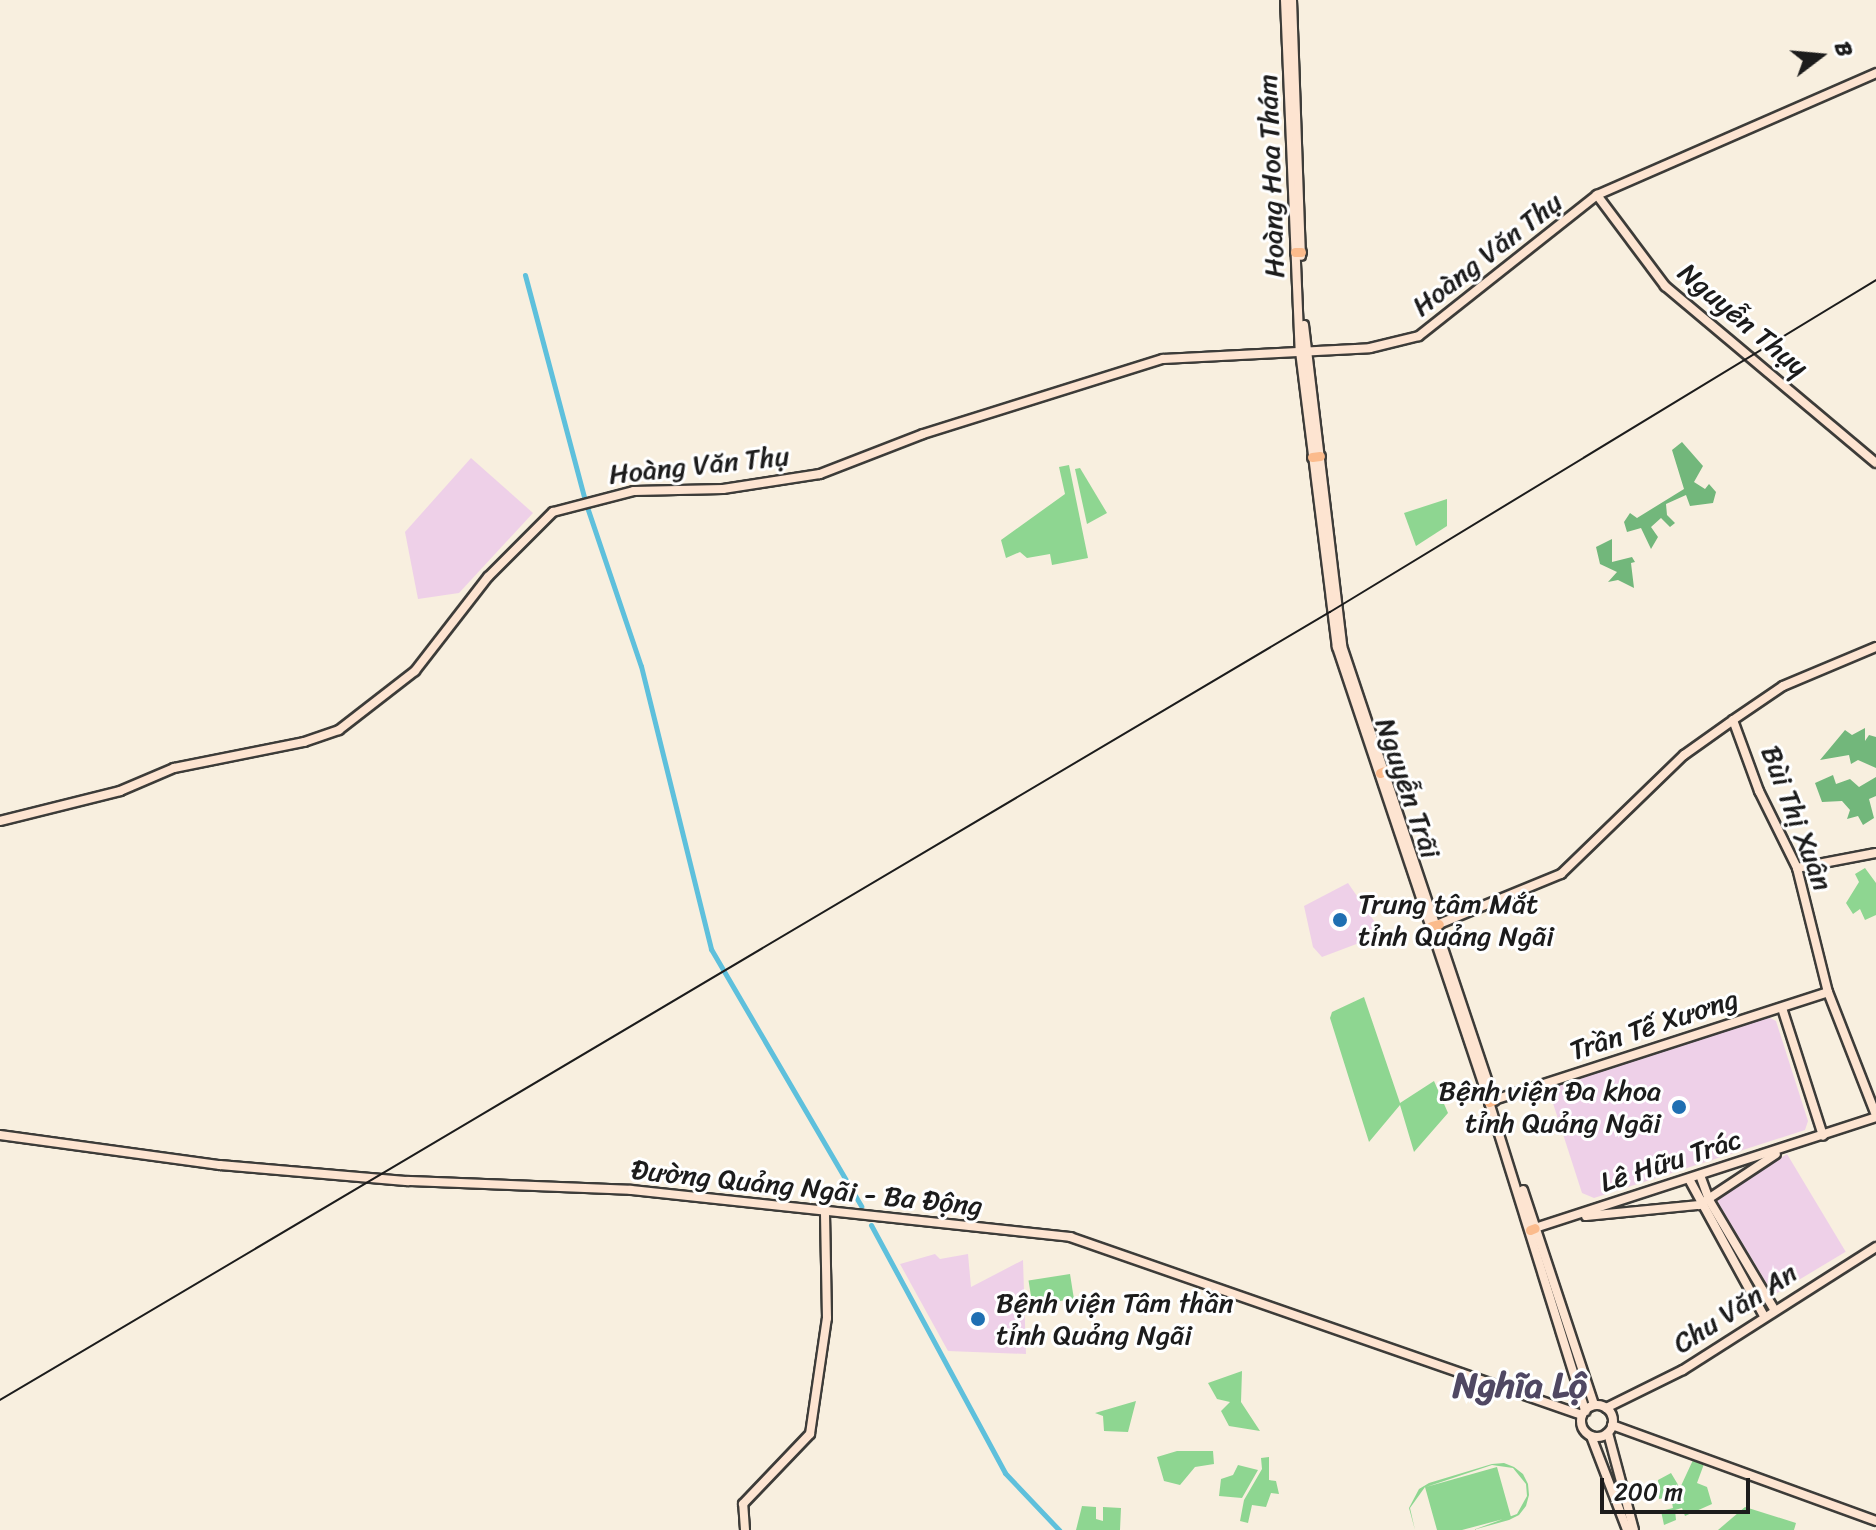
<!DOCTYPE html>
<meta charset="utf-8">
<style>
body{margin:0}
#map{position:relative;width:1876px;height:1530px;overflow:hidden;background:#f8efdf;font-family:Sriracha,sans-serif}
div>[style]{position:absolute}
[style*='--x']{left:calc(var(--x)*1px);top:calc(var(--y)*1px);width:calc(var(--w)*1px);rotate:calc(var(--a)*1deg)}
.built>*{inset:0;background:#eed0e8;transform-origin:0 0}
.green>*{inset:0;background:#8ed691;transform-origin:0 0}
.forest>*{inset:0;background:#72b77b}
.canal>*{height:5px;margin:-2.5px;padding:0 2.5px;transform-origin:2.5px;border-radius:2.5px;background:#5ec0dc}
.roads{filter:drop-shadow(2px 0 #3d3c39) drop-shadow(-2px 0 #3d3c39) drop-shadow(0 2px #3d3c39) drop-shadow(0 -2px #3d3c39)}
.secondary>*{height:8px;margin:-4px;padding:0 4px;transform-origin:4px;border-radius:4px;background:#fde4d1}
.secondary>.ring{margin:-4px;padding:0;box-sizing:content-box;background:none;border:8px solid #fde4d1;border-radius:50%}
.primary>*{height:9px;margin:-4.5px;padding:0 4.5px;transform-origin:4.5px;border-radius:4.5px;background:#fbbb8c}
.rail>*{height:2px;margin:-1px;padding:0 1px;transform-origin:1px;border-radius:1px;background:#1c1c1c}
.dots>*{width:22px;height:22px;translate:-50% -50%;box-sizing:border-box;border:4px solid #fff;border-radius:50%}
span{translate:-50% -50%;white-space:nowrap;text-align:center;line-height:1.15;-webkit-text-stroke:6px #fff;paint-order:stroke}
.street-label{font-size:28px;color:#1c1c1c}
.poi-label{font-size:28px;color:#1c1c1c}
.left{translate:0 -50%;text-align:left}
.right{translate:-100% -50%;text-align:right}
.district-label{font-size:36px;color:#504863;font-weight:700}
.north{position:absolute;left:1780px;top:16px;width:80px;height:80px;-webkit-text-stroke:6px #fff;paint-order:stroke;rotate:74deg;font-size:22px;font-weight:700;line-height:32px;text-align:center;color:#1c1c1c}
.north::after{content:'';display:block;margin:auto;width:28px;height:36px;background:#1c1c1c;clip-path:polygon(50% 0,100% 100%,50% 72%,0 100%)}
.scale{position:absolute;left:1600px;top:1478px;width:150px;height:36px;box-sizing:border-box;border:4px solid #1c1c1c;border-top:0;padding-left:10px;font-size:24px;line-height:28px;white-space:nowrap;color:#1c1c1c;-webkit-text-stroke:6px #fff;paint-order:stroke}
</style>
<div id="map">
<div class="built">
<div style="clip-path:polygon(471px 458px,533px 513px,459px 593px,418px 599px,405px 532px)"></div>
<div style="clip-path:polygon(1348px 883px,1383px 934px,1322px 957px,1313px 947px,1304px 906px)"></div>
<div style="clip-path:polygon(1768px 1017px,1776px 1021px,1808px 1121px,1805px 1130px,1594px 1198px,1582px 1193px,1550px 1094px,1555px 1084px)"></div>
<div style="left:1787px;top:1154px;width:114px;height:84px;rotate:59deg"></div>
<div style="clip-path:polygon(935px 1254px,940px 1259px,968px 1254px,971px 1287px,1023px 1260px,1026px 1354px,948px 1351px,900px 1264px)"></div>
</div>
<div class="green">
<div style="clip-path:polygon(1069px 465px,1088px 558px,1052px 565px,1050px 554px,1027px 558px,1020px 552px,1006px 558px,1001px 540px,1065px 494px,1059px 467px)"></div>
<div style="clip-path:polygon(1080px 468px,1107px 513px,1087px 524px,1075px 469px)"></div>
<div style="clip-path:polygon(1447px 499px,1447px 526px,1416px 546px,1404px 513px)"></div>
<div style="clip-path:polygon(1865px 868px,1876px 883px,1876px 915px,1865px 920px,1860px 909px,1853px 914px,1846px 903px,1859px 882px,1855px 874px)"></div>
<div style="clip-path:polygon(1364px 997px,1400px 1103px,1434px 1081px,1448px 1113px,1414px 1152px,1400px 1105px,1369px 1142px,1330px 1018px,1332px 1012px)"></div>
<div style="left:1070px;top:1274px;width:25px;height:42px;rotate:81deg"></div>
<div style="clip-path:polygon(1242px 1371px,1241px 1402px,1260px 1431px,1229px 1426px,1221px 1411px,1230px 1402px,1217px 1399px,1208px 1383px)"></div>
<div style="clip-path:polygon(1136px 1401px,1128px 1432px,1104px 1431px,1103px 1416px,1095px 1413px)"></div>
<div style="clip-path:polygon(1177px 1451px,1213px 1451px,1214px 1464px,1195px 1467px,1180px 1485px,1164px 1481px,1157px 1457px)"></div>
<div style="clip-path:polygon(1269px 1457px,1269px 1480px,1276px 1481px,1279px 1494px,1271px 1493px,1266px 1507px,1252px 1505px,1248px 1523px,1240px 1521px,1244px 1500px,1262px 1469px,1261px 1458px)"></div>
<div style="clip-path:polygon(1693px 1460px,1704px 1464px,1697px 1483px,1707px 1487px,1712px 1504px,1685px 1516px,1682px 1508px,1675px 1510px,1676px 1520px,1664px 1525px,1661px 1511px,1673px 1508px,1671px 1497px,1659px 1499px,1658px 1480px,1671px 1473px,1680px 1488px)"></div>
<div style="clip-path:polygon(1504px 1463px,1514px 1467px,1523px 1474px,1528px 1484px,1529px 1495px,1526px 1506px,1519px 1515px,1509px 1520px,1473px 1530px,1517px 1514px,1527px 1496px,1526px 1484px,1513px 1468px,1492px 1465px,1426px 1487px,1497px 1467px,1511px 1517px,1462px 1530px,1437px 1530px,1425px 1487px,1410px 1508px,1415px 1530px,1409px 1508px,1419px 1489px,1429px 1483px,1492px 1464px)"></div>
<div style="clip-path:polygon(1238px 1465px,1258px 1470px,1242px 1498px,1219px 1496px,1221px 1479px,1233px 1475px)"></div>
<div style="clip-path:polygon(1082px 1506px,1096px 1507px,1096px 1519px,1103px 1521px,1103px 1507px,1121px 1508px,1120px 1530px,1076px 1530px)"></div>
<div style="clip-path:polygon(1745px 1507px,1796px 1523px,1794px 1530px,1718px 1530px)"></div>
</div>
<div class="forest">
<div style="clip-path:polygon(1682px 442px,1703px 466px,1694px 482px,1705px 489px,1709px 484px,1716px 492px,1713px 503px,1690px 506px,1686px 495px,1666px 504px,1667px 515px,1675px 523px,1670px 527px,1661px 518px,1651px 527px,1658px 537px,1651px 549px,1641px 528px,1627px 532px,1624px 522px,1630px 513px,1637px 518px,1684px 489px,1672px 450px)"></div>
<div style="clip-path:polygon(1612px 539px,1612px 562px,1632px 557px,1635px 562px,1631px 563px,1634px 588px,1618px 580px,1608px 582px,1617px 572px,1600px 564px,1596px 547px)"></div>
<div style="clip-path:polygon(1865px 728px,1865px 741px,1869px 735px,1876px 737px,1876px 768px,1858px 760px,1851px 764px,1849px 755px,1820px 760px,1845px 730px,1852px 735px)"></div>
<div style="clip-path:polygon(1833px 775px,1836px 784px,1850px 779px,1859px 787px,1876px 777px,1876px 796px,1869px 799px,1874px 818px,1863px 825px,1858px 816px,1847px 819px,1850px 810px,1842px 801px,1822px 802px,1815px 783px)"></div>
</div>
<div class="canal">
<div style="--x:525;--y:275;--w:234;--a:75.1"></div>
<div style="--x:585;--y:501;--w:174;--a:71.3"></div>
<div style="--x:641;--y:666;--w:292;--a:76.1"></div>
<div style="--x:711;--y:949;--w:298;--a:59.7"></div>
<div style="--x:871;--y:1225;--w:282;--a:61.6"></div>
<div style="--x:1005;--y:1473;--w:79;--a:46.5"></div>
</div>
<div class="roads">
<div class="secondary">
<div style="--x:1285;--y:0;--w:351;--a:87.6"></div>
<div style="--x:1300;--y:351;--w:298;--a:82.9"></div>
<div style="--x:1337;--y:647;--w:480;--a:71.5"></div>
<div style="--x:1489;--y:1102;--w:324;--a:72.7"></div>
<div style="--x:1292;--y:0;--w:256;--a:88"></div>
<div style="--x:1597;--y:195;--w:114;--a:53.2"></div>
<div style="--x:1665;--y:286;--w:275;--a:40"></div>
<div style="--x:1304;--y:325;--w:323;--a:83.2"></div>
<div style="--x:1342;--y:646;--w:476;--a:71.5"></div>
<div style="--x:1733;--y:720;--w:76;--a:69.9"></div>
<div style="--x:1759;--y:791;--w:86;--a:63.7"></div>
<div style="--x:1797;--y:868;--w:128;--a:76"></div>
<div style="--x:1828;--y:992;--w:132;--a:68.7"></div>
<div style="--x:0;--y:821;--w:124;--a:-14"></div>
<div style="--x:120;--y:791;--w:59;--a:-23.1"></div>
<div style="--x:174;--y:768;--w:133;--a:-11.3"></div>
<div style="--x:304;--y:742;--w:37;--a:-19"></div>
<div style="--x:339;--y:730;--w:96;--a:-37.8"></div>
<div style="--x:415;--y:671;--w:119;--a:-52.2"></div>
<div style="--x:488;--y:577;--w:92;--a:-45"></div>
<div style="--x:553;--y:512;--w:84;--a:-14.5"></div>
<div style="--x:634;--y:491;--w:89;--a:-1.3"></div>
<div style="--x:723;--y:489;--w:98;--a:-8.8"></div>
<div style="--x:820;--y:474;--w:110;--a:-21.2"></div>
<div style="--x:923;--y:434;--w:251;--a:-17.4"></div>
<div style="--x:1163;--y:359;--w:207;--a:-3"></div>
<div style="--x:1370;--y:348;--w:50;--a:-13.8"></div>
<div style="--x:1419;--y:336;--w:227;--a:-38.4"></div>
<div style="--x:1597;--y:195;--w:305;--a:-23.6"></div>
<div style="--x:1797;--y:868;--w:80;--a:-10.8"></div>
<div style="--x:1439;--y:924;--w:132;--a:-22.3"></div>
<div style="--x:1561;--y:874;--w:171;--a:-44.1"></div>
<div style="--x:1684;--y:755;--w:60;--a:-35.5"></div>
<div style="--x:1733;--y:720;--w:60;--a:-34.2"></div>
<div style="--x:1783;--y:686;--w:101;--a:-22.8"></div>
<div style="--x:1782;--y:1008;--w:134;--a:72.2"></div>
<div style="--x:1494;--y:1100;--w:351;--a:-17.9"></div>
<div style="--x:0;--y:1135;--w:222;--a:7.8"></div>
<div style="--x:220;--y:1165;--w:189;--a:4.9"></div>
<div style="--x:408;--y:1181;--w:223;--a:2.3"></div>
<div style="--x:631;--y:1190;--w:442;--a:6.1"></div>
<div style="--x:1070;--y:1237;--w:542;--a:19.17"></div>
<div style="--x:1700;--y:1175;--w:27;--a:70"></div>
<div style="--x:1709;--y:1200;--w:127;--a:59.2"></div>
<div style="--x:1689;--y:1179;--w:156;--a:61.3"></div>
<div style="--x:1523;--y:1190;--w:226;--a:71.7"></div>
<div style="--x:1586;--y:1216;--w:114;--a:-5.6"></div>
<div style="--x:1699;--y:1205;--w:92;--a:-33.5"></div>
<div style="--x:1535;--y:1228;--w:359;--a:-18"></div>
<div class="ring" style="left:1581px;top:1405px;width:24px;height:24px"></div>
<div style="--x:1606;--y:1408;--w:86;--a:-26.3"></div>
<div style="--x:1683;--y:1370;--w:229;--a:-32.5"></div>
<div style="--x:1612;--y:1425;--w:281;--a:20"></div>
<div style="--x:1608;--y:1433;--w:100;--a:75"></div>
<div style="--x:1591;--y:1436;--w:101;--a:69"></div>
<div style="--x:745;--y:1530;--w:26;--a:-94"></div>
<div style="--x:743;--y:1504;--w:97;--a:-46.3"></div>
<div style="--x:810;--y:1434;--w:117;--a:-81.7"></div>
<div style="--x:827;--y:1318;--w:104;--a:-91.1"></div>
</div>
<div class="primary">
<div style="--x:1295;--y:252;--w:6;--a:0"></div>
<div style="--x:1312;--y:457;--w:8;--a:-7"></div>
<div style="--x:1380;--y:773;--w:8;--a:-23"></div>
<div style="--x:1431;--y:926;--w:8;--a:-14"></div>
<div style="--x:1489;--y:1102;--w:5;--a:-22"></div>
<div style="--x:1530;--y:1230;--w:5;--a:-22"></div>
</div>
</div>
<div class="rail">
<div style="--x:0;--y:1400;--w:1546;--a:-30.65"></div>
<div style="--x:1330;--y:612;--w:639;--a:-31.3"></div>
</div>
<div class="dots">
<div style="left:1340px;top:920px;background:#1f6fb2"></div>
<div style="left:1679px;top:1107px;background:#1f6fb2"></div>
<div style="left:978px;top:1319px;background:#1f6fb2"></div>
</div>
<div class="street-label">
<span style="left:1271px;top:176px;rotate:-92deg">Hoàng Hoa Thám</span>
<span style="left:1487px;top:254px;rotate:-38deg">Hoàng Văn Thụ</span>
<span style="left:1743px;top:320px;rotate:40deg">Nguyễn Thụy</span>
<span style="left:699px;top:465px;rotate:-6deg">Hoàng Văn Thụ</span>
<span style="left:1408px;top:788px;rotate:71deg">Nguyễn Trãi</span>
<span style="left:1797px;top:818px;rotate:69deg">Bùi Thị Xuân</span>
<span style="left:1654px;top:1025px;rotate:-18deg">Trần Tế Xương</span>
<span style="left:1671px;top:1161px;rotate:-18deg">Lê Hữu Trác</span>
<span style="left:807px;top:1188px;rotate:6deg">Đường Quảng Ngãi - Ba Động</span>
<span style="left:1735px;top:1308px;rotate:-33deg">Chu Văn An</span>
</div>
<div class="poi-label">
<span class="left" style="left:1358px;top:920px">Trung tâm Mắt<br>tỉnh Quảng Ngãi</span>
<span class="right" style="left:1661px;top:1107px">Bệnh viện Đa khoa<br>tỉnh Quảng Ngãi</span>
<span class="left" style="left:996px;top:1319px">Bệnh viện Tâm thần<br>tỉnh Quảng Ngãi</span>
</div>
<div class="district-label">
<span style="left:1520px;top:1386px">Nghĩa Lộ</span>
</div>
<div class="north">B</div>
<div class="scale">200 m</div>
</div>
